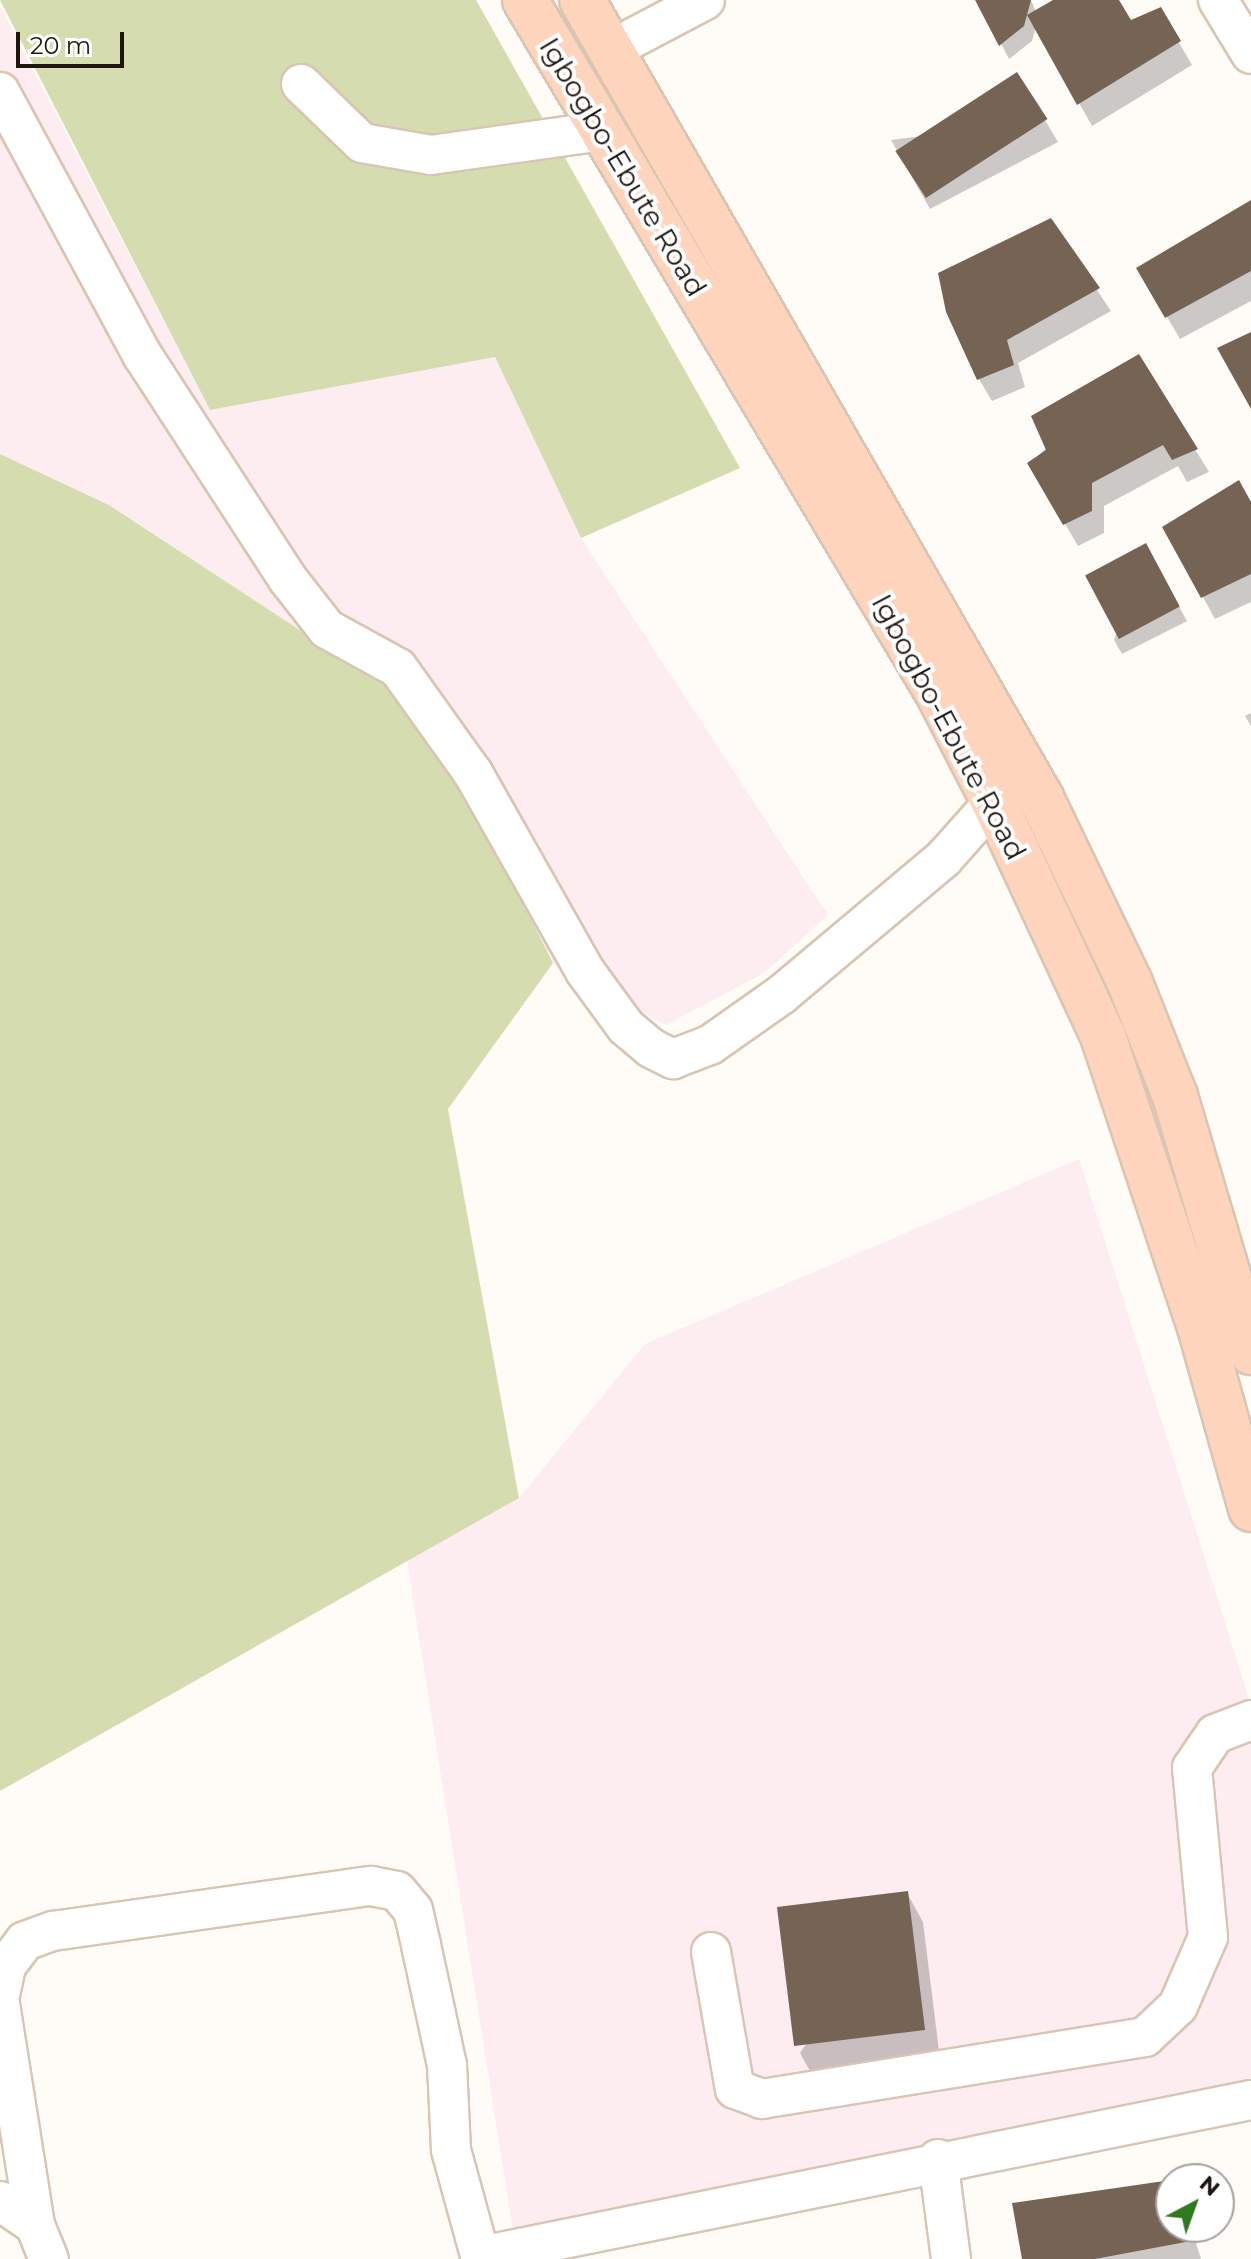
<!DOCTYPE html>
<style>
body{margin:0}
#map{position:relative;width:1251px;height:2259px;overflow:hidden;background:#fffbf7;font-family:Montserrat,sans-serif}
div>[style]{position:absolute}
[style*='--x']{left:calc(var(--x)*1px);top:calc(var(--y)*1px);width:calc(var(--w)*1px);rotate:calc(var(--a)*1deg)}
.industrial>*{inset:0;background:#fdedf0}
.green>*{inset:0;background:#d5ddb0}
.shadow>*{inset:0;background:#0003}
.building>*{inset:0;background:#756454;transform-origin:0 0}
.roads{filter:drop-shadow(2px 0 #d8c5b3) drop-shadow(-2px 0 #d8c5b3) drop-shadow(0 2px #d8c5b3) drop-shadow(0 -2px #d8c5b3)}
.minor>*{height:38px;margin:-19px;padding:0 19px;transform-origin:19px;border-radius:19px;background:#fff}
.major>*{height:44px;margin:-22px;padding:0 22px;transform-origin:22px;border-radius:22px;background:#fed4bc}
span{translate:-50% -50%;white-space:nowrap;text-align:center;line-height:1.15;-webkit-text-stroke:8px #fff;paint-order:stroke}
.street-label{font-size:28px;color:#1c160f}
.north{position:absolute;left:1155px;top:2163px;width:80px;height:80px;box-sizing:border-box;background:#fff;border:2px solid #a4a29f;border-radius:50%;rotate:41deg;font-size:22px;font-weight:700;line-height:32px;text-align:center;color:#1c160f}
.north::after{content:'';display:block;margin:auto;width:28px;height:36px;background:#2f7920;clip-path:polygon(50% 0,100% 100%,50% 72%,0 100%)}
.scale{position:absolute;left:16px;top:32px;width:108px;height:36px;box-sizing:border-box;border:4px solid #1c160f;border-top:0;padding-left:10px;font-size:24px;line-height:28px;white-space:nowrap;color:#1c160f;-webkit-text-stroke:6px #fff;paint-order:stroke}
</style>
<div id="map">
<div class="industrial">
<div style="clip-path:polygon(0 6px,210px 410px,495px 357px,581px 538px,828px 915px,764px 973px,666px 1025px,553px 963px,428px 714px,109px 505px,0 454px)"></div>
<div style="clip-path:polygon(1079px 1159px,1251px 1705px,1251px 2092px,515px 2243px,407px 1561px,519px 1498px,645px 1344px)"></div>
</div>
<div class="green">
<div style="clip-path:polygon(0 0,476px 0,740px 468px,581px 538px,495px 357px,210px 410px)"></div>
<div style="clip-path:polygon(0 454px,109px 505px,428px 714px,553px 963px,448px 1109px,519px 1498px,0 1791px)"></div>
</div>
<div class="shadow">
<div style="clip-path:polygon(978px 0,1031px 0,1036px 12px,1057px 0,1117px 0,1130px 23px,1160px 10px,1192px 65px,1092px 126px,1036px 26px,1032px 41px,1009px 59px)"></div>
<div style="clip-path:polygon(1045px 120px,1058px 142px,930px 209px,891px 140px)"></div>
<div style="clip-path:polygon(1251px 203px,1251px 301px,1180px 339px,1139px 269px)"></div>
<div style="clip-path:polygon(1050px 220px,1111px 311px,1018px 363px,1025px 387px,992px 401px,979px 379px)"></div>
<div style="clip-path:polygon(1138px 356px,1209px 472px,1187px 482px,1178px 466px,1104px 506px,1104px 533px,1078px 546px,1030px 464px)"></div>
<div style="clip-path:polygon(1251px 504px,1251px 602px,1215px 619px,1203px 597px)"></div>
<div style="clip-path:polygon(1145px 546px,1187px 621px,1122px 654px,1114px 640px)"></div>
<div style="clip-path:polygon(1251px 713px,1251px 726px,1245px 716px)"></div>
<div style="clip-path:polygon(907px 1893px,923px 1922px,940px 2059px,816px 2082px,800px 2053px)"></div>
<div style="clip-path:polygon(1171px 2182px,1171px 2227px,1191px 2227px,1201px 2259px,1024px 2259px)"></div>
</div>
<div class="building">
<div style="clip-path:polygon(975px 0,1031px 0,1027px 15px,1053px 0,1119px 0,1131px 20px,1161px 7px,1181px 41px,1077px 105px,1027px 15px,1024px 26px,999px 46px)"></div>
<div style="left:1017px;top:72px;width:56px;height:145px;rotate:57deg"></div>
<div style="clip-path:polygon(1251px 200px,1251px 271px,1165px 318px,1136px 268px)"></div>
<div style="clip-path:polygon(1051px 218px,1100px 288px,1007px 340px,1014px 365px,977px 380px,946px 312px,938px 273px)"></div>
<div style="clip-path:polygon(1251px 332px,1251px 409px,1217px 348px)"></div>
<div style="clip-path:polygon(1139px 354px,1198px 449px,1172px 460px,1163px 445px,1092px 483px,1092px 511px,1063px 525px,1027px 463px,1046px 450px,1031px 416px)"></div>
<div style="clip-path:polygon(1239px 480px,1251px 502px,1251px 574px,1201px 598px,1162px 527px)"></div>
<div style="left:1146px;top:543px;width:72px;height:69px;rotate:62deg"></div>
<div style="left:908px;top:1891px;width:140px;height:132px;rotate:83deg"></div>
<div style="clip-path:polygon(1171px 2180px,1171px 2227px,1187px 2227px,1191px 2241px,1095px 2259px,1022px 2259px,1012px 2203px)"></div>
</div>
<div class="roads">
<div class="minor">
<div style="--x:1218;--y:0;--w:63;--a:58.6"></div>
<div style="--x:612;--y:49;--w:105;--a:-27.8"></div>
<div style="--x:301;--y:84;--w:85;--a:44"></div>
<div style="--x:362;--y:143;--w:70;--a:9.9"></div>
<div style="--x:431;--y:155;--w:172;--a:-8"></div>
<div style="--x:0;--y:92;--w:300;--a:61.6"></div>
<div style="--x:143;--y:356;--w:265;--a:57"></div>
<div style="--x:287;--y:578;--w:65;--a:51.9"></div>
<div style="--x:327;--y:629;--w:81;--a:28.8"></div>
<div style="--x:398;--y:668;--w:129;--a:54.5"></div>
<div style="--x:473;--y:773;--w:227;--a:60.5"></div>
<div style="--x:585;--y:971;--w:69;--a:53.8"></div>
<div style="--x:626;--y:1027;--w:33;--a:40"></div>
<div style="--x:651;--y:1048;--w:25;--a:27"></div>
<div style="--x:673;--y:1059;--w:40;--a:-21"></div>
<div style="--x:710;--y:1045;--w:87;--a:-35.2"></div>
<div style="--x:781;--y:995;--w:213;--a:-40"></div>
<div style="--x:944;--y:858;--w:75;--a:-48.2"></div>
<div style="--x:711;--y:1952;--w:139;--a:80.1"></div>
<div style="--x:735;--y:2089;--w:29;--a:20"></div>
<div style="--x:762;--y:2099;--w:388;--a:-9.2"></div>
<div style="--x:1145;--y:2037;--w:45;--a:-43.2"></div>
<div style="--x:1178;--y:2006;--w:75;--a:-66.5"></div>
<div style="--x:1208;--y:1937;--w:170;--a:-95.4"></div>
<div style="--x:1192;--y:1768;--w:41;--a:-55.9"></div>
<div style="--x:1215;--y:1734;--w:39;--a:-21"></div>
<div style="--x:0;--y:1995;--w:30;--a:-78"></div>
<div style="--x:6;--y:1966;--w:31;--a:-53"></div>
<div style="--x:25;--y:1941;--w:30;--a:-20"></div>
<div style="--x:53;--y:1931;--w:321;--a:-8.1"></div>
<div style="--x:371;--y:1886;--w:26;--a:11"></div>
<div style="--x:397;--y:1891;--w:25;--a:50"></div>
<div style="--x:413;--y:1910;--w:36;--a:77"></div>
<div style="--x:421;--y:1945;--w:123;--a:77.8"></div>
<div style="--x:447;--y:2065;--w:85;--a:87.3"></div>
<div style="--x:451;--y:2150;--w:113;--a:74.6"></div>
<div style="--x:0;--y:2004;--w:224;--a:81"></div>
<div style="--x:938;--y:2159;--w:101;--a:82.6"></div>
<div style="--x:0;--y:2201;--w:42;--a:34.4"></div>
<div style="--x:35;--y:2225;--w:37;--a:68"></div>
<div style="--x:480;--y:2256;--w:787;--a:-11.44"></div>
</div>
<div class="major">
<div style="--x:525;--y:0;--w:807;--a:59.21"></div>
<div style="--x:938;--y:693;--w:123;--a:62.8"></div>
<div style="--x:994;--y:802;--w:258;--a:65"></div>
<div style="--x:1103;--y:1036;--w:307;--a:71.6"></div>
<div style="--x:1200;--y:1327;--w:189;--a:74.3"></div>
<div style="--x:582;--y:0;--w:921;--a:60.09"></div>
<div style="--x:1041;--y:798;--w:205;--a:64.3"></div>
<div style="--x:1130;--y:983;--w:122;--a:68.3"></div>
<div style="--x:1175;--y:1096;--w:267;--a:73.5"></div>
</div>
</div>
<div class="street-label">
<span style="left:623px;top:167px;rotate:59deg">Igbogbo-Ebute Road</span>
<span style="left:949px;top:727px;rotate:62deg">Igbogbo-Ebute Road</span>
</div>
<div class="north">N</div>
<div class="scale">20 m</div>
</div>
